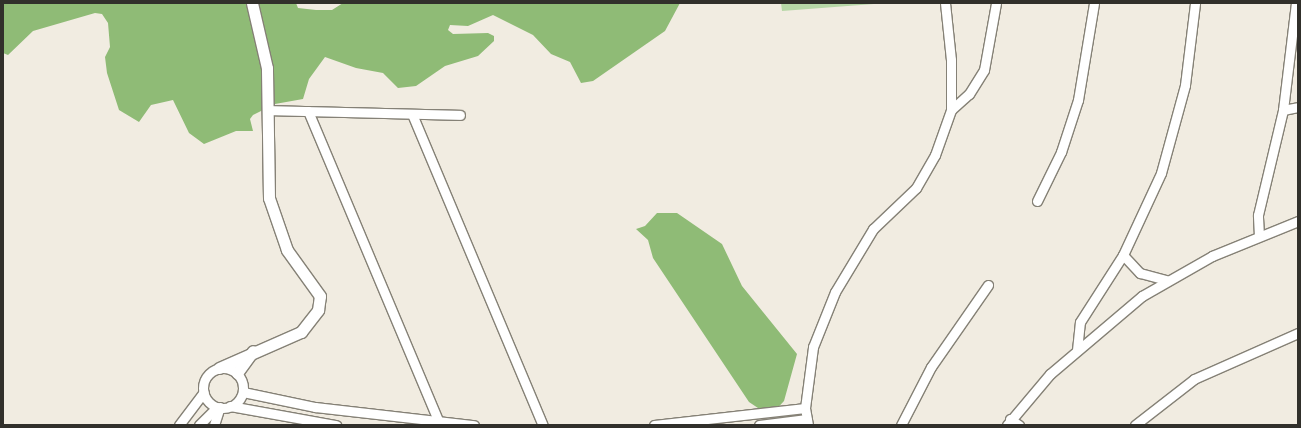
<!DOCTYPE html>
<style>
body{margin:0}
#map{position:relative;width:1301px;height:428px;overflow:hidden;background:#f1ece1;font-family:Ubuntu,sans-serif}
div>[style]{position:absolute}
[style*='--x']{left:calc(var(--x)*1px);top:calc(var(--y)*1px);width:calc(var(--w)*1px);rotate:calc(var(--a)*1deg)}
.green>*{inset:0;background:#b7d7a7}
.forest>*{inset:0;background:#8fbb76}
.roads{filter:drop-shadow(1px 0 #858176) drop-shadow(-1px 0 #858176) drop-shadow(0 1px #858176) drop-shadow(0 -1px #858176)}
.minor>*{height:9px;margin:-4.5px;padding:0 4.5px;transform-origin:4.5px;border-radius:4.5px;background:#fff}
.minor>.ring{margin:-4.5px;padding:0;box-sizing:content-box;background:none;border:9px solid #fff;border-radius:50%}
.tertiary>*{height:11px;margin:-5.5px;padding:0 5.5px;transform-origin:5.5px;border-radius:5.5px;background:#fff}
span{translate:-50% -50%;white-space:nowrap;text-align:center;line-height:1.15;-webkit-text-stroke:4px #fff;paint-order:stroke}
.frame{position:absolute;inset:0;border:4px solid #31302b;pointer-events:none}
</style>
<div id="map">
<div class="green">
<div style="clip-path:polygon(781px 3px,887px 3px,782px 11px)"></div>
</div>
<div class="forest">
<div style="clip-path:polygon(3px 3px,296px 3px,298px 8px,316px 10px,332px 10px,343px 3px,680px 3px,665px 31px,593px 81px,581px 83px,570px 62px,551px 54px,533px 35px,493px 15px,468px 26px,450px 25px,448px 30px,453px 34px,488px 33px,494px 36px,494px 41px,478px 56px,445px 66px,416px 86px,398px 88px,383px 73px,356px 68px,325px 57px,309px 79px,303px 99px,275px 104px,253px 115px,250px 119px,253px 131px,236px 131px,204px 144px,189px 133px,173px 100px,151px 105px,139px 122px,119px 110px,107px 73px,105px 57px,110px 47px,108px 23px,102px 14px,95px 13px,33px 31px,8px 55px,3px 53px)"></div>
<div style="clip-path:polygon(657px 213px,677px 213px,722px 244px,742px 286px,797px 354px,784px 401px,770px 416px,749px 402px,653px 258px,648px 240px,636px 229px,645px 226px)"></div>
</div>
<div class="roads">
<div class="minor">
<div style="--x:269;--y:110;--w:191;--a:1.5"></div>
<div style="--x:951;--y:110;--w:24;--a:-42"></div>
<div style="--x:969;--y:94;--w:28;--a:-58"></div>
<div style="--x:984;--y:70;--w:68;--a:-79.8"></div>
<div style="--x:1283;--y:110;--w:15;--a:-11"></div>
<div style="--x:308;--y:111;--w:341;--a:67.2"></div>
<div style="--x:412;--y:114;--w:337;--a:67.2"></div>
<div style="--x:1037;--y:201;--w:55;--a:-63.9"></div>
<div style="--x:1061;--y:152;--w:55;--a:-71.9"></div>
<div style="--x:1078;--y:100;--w:98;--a:-80.6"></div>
<div style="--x:1259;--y:236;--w:21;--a:-93"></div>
<div style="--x:1258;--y:215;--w:108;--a:-76.6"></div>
<div style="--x:1283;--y:110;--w:108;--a:-83.1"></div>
<div style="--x:1123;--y:255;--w:25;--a:47"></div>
<div style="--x:1140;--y:273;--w:28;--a:15"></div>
<div style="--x:1077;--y:350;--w:28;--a:-84"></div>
<div style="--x:1080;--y:322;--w:80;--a:-57.3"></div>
<div style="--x:1123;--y:255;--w:90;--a:-65.1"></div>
<div style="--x:1161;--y:173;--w:91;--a:-74.7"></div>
<div style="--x:1185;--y:85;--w:83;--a:-83"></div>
<div class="ring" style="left:203px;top:368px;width:31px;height:31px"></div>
<div style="--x:243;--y:392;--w:74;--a:11.8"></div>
<div style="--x:315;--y:407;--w:160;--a:6.5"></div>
<div style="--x:230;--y:406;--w:108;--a:10.2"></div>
<div style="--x:1010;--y:419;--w:11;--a:34"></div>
<div style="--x:179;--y:425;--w:41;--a:-52.9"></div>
<div style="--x:199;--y:425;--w:25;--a:-45"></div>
<div style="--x:214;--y:425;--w:19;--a:-72"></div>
<div style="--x:654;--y:425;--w:152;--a:-6.4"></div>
<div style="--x:759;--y:425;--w:48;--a:-7.1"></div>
<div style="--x:808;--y:425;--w:17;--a:-100"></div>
<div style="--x:805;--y:408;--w:62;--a:-82.5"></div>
<div style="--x:813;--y:347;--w:59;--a:-68.2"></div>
<div style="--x:835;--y:292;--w:74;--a:-58.9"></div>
<div style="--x:873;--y:229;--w:59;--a:-43.6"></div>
<div style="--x:916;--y:188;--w:38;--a:-60"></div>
<div style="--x:935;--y:155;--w:48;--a:-70.4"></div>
<div style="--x:951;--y:110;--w:50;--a:-90"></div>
<div style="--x:951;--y:60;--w:57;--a:-96"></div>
<div style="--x:901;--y:425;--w:65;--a:-62.7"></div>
<div style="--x:931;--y:367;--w:100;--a:-55.2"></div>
<div style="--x:1007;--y:425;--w:67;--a:-49.9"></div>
<div style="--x:1050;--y:374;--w:121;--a:-40.3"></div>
<div style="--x:1142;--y:296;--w:81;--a:-29.7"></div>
<div style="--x:1212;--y:256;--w:93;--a:-22.1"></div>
<div style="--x:1135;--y:425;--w:75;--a:-37.9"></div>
<div style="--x:1194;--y:379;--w:114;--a:-23.9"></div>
</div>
<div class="tertiary">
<div style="--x:219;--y:368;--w:90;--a:-23.7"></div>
<div style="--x:301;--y:332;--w:28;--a:-52"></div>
<div style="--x:318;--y:310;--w:14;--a:-82"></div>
<div style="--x:320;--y:296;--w:57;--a:-125.7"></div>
<div style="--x:287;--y:250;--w:55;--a:-109.1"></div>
<div style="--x:269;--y:198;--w:130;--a:-90.9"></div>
<div style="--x:267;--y:68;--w:67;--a:-103"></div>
<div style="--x:237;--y:373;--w:27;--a:-54"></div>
</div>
</div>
<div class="frame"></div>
</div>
